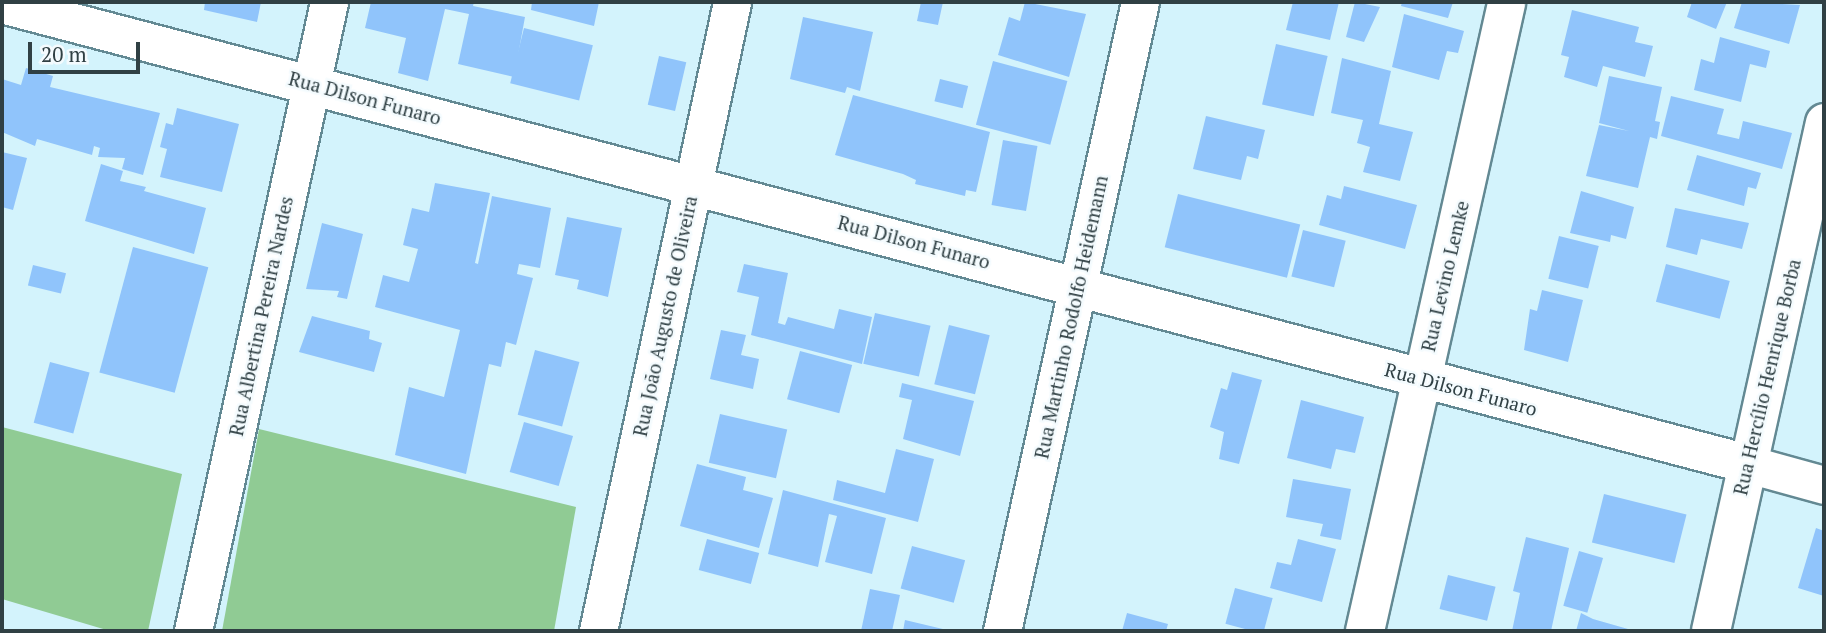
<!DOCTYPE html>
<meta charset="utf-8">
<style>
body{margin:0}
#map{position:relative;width:1826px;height:633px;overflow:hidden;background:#d3f3fc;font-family:"PT Serif",serif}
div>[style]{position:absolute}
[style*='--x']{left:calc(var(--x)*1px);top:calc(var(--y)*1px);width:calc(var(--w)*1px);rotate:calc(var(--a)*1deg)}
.green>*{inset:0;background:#90cb94}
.building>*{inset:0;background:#90c4fb;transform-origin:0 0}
.roads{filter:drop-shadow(2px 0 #638993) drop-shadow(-2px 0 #638993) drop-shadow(0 2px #638993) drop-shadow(0 -2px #638993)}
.street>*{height:37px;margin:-18.5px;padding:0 18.5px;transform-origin:18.5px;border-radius:18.5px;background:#fff}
.secondary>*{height:38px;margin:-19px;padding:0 19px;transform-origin:19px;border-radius:19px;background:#fff}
span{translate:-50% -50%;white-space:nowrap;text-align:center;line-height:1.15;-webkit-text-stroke:5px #f4fbfe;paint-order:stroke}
.street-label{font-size:19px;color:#304044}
.frame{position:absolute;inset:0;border:4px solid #304044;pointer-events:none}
.scale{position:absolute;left:28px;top:42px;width:112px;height:32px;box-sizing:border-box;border:4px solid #304044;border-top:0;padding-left:9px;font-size:21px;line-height:24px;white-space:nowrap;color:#304044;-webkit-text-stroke:5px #f4fbfe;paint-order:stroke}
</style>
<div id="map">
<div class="green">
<div style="clip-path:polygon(2px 427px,182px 474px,148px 631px,110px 631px,2px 599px)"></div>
<div style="clip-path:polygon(259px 429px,576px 507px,554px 631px,222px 631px)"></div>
</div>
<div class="building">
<div style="clip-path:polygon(205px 2px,261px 2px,257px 22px,204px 10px)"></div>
<div style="clip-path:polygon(371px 2px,474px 2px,473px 6px,525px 17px,514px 77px,458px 64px,469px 14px,445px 9px,428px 81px,398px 73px,406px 38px,365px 28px)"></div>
<div style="clip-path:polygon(532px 2px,599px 2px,594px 26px,531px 10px)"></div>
<div style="clip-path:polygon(921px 2px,943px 2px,938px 25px,917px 21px)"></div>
<div style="clip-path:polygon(1025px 2px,1086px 14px,1069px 77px,998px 55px,1009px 17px,1020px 21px)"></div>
<div style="clip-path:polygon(1293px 2px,1339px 2px,1330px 40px,1286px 30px)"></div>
<div style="clip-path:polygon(1355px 2px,1380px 7px,1364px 42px,1346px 37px)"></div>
<div style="clip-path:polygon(1402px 2px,1453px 2px,1448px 18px,1401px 6px)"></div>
<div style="clip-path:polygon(1692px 2px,1727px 2px,1716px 29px,1687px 17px)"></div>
<div style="clip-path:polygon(1742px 2px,1800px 5px,1789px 44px,1734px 28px)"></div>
<div style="clip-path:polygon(1572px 10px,1639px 27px,1635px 42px,1653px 46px,1645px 77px,1603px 66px,1597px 87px,1564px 77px,1569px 57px,1561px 55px)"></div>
<div style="clip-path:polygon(1404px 14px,1464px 31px,1458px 53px,1447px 51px,1439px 80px,1392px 67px)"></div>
<div style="clip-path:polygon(803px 17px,873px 32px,860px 91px,847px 87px,845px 93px,790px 79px)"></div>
<div style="left:524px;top:28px;width:71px;height:57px;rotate:14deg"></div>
<div style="clip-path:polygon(1720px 37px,1770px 51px,1766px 68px,1750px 64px,1741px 102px,1694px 90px,1701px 59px,1714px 63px)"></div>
<div style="left:1276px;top:44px;width:53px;height:62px;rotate:13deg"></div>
<div style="left:659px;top:56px;width:28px;height:50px;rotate:13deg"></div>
<div style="clip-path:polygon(1342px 58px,1391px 71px,1379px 124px,1413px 132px,1400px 181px,1363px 172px,1370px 147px,1357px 143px,1363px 120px,1331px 113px)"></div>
<div style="left:993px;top:61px;width:77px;height:66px;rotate:15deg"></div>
<div style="clip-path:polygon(26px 68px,53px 76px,50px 87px,160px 113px,143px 175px,122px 169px,125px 158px,98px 157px,100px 148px,94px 146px,92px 155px,37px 139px,35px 146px,2px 132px,2px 79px,21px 85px)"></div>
<div style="clip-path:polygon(1609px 76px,1662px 87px,1655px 121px,1660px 122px,1657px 139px,1650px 137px,1638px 188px,1586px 176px,1599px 125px,1629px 131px,1599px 123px)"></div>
<div style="left:940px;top:79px;width:29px;height:23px;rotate:14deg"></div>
<div style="clip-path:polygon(853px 95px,990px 132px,976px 192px,966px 190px,965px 196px,915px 184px,916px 180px,903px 174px,835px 155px)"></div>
<div style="clip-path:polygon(1671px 96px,1724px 109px,1717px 134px,1739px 139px,1743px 121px,1792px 133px,1782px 169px,1661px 136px)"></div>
<div style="clip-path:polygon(177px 108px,239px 124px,222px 192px,160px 177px,167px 149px,160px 147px,166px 123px,173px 125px)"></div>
<div style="clip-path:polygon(1206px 116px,1265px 130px,1258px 159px,1247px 156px,1241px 180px,1193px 169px)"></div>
<div style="left:1003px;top:140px;width:35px;height:66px;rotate:10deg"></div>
<div style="clip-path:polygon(2px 152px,27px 158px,13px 210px,2px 207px)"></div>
<div style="clip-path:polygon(1697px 155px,1761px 173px,1756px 189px,1748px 187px,1744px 206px,1687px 190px)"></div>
<div style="clip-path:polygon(101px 164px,123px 171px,120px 181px,146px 187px,144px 191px,206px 208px,194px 254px,85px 221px)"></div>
<div style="clip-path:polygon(435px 183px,490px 193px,475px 263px,478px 264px,492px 196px,551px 208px,540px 268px,519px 264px,517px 274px,533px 278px,516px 345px,506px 342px,501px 367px,489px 364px,466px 474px,395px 455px,409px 387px,444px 397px,460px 330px,375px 307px,383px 275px,409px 282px,418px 249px,403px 245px,412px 208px,429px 212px)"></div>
<div style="clip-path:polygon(1344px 186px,1417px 205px,1405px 249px,1319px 225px,1327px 195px,1341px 199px)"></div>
<div style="clip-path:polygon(1581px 191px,1634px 207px,1626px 239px,1611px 235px,1610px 242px,1570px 233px)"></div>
<div style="left:1178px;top:194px;width:126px;height:55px;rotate:14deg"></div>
<div style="clip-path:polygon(1675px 208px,1749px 223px,1742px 249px,1701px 239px,1697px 255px,1666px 247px)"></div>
<div style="clip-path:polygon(567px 217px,622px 228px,608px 297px,577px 289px,579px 280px,555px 275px)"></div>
<div style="clip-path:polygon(322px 223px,363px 234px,347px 299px,337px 297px,339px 291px,306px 289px)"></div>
<div style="left:1303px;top:230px;width:44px;height:48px;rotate:14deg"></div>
<div style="left:1559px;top:236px;width:41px;height:44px;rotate:14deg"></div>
<div style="left:133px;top:247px;width:78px;height:130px;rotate:15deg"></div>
<div style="clip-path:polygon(744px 264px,788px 273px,778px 323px,785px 325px,788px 317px,834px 329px,839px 309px,872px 317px,862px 364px,751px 335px,759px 297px,737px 292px)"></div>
<div style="left:1666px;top:264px;width:66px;height:39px;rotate:15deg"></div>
<div style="left:33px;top:265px;width:34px;height:21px;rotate:14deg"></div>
<div style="clip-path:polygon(1542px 290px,1583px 300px,1568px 362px,1524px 350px,1530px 309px,1537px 311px)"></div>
<div style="left:875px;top:313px;width:57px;height:52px;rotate:13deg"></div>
<div style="clip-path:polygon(312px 316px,370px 331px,369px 339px,382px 343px,374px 372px,299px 352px)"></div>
<div style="left:949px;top:325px;width:42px;height:61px;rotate:14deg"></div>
<div style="clip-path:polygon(721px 330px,746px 335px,741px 355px,759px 359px,753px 389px,710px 379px)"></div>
<div style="left:535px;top:350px;width:46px;height:67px;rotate:15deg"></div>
<div style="left:800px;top:351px;width:54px;height:50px;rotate:15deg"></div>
<div style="left:50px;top:362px;width:41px;height:63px;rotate:15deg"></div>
<div style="clip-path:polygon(1232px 372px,1262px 380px,1239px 464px,1219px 459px,1224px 432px,1210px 427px,1221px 388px,1227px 390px)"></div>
<div style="clip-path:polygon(902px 383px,974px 401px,960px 456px,903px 439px,912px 400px,899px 397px)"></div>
<div style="clip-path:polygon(1301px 400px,1364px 417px,1355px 453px,1336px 449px,1331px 469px,1287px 458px)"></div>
<div style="left:720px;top:414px;width:69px;height:50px;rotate:13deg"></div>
<div style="left:524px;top:422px;width:51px;height:52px;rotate:16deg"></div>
<div style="clip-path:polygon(896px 449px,934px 459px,918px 522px,833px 500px,837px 480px,885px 493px)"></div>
<div style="clip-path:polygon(697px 464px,746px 477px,743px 490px,773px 498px,759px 548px,680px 526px)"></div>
<div style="clip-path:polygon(1293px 479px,1351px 489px,1341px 540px,1320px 536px,1323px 524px,1286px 517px)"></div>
<div style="clip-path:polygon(783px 490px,886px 518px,872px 574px,825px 562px,837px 516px,829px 514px,818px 567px,768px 554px)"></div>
<div style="left:1604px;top:494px;width:85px;height:50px;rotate:14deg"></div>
<div style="clip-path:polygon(1816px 528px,1824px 531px,1824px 596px,1798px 588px)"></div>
<div style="clip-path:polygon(1526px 537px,1569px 548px,1551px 631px,1512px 631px,1520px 593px,1513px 591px)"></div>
<div style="left:707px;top:539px;width:54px;height:32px;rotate:15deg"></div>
<div style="clip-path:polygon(1298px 539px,1336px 549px,1322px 602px,1270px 588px,1277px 562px,1291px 565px)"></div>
<div style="left:912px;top:546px;width:55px;height:44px;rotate:15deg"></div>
<div style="left:1579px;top:551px;width:25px;height:57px;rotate:16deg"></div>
<div style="left:1448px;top:575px;width:49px;height:35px;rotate:14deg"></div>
<div style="left:1235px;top:588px;width:39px;height:37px;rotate:15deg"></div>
<div style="clip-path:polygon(870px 589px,900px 595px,892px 631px,861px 631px)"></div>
<div style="clip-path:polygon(1127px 613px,1168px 624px,1166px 631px,1122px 631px)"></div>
<div style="clip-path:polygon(1581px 613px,1593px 619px,1635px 631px,1576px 631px)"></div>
<div style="clip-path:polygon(905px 620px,947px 630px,947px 631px,903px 631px)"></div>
</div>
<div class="roads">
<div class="street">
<div style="--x:1824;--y:122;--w:350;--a:102.5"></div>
<div style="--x:1748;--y:464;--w:79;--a:15.4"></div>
<div style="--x:1422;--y:379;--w:386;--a:-77.4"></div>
<div style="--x:193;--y:631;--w:644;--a:-77.8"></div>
<div style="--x:598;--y:631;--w:643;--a:-77.97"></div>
<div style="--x:1002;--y:631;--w:644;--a:-77.63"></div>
</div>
<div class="secondary">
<div style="--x:2;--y:4;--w:1806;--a:14.76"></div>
<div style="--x:1748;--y:464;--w:171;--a:102.5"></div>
<div style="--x:1365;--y:631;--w:258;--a:-77.3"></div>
</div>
</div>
<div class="street-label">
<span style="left:365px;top:98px;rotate:15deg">Rua Dilson Funaro</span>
<span style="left:914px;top:242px;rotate:15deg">Rua Dilson Funaro</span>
<span style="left:1445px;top:276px;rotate:-77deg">Rua Levino Lemke</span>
<span style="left:261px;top:316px;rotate:-78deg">Rua Albertina Pereira Nardes</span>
<span style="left:665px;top:316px;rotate:-78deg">Rua João Augusto de Oliveira</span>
<span style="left:1071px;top:317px;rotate:-78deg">Rua Martinho Rodolfo Heidemann</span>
<span style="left:1767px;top:377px;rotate:-77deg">Rua Hercílio Henrique Borba</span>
<span style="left:1461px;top:389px;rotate:15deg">Rua Dilson Funaro</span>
</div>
<div class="frame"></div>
<div class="scale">20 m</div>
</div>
